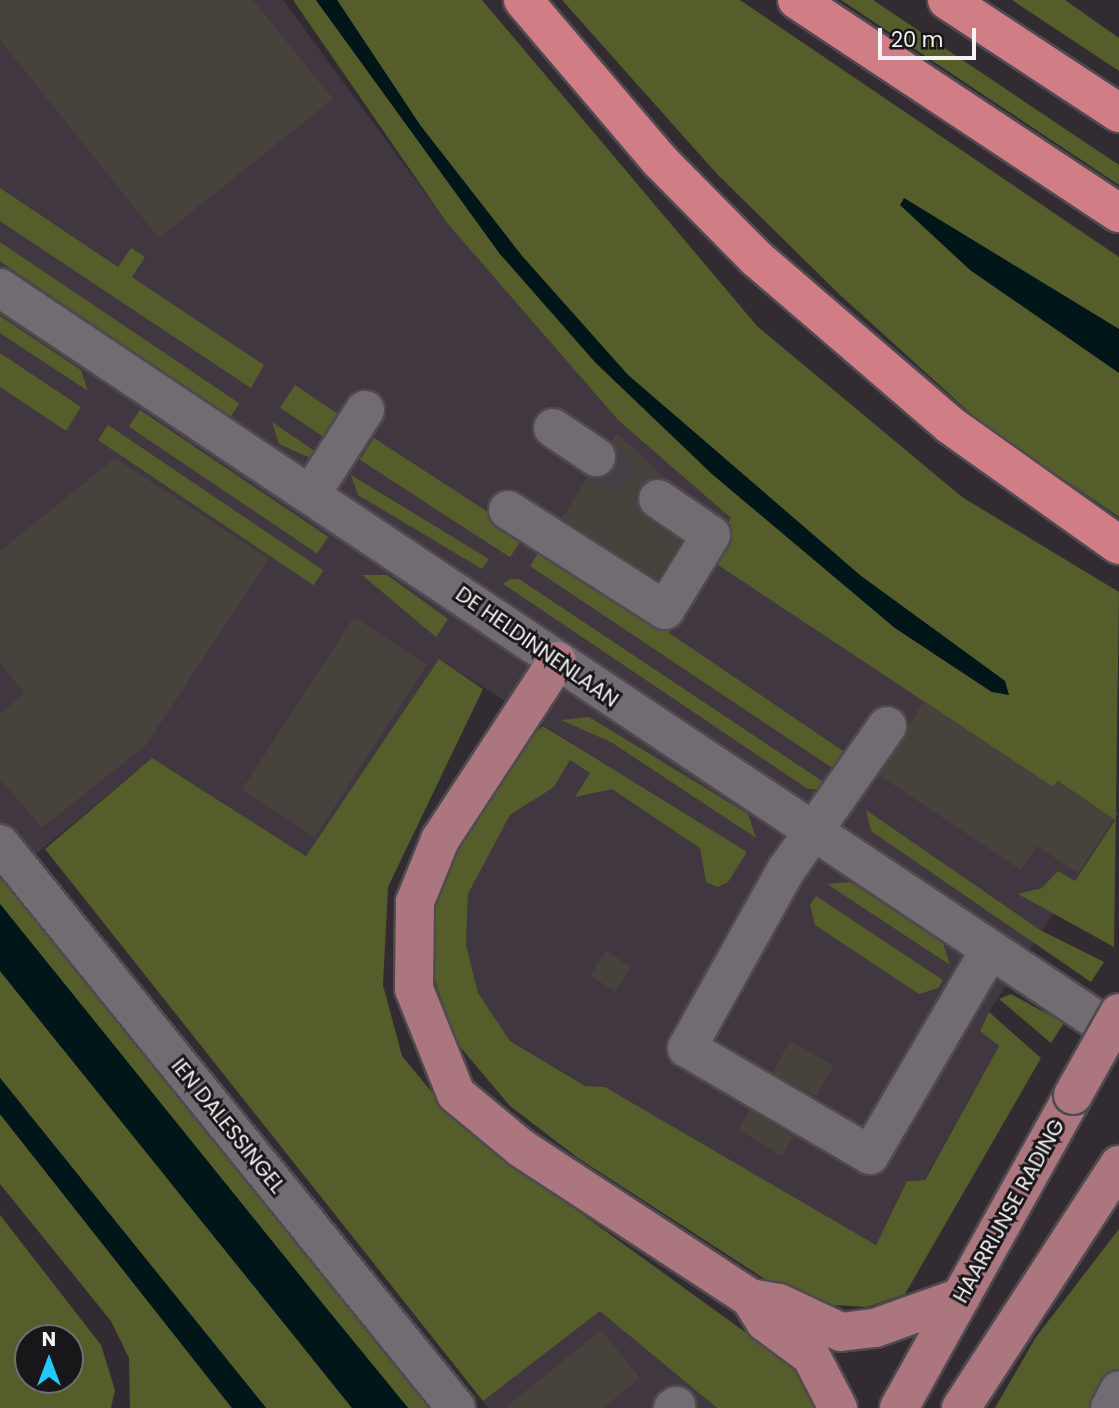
<!DOCTYPE html>
<style>
body{margin:0}
#map{position:relative;width:1119px;height:1408px;overflow:hidden;background:#322c32;font-family:Poppins,sans-serif}
div>[style]{position:absolute}
[style*='--x']{left:calc(var(--x)*1px);top:calc(var(--y)*1px);width:calc(var(--w)*1px);rotate:calc(var(--a)*1deg)}
.built>*{inset:0;background:#413741}
.green>*{inset:0;background:#555d2b;transform-origin:0 0}
.water>*{inset:0;background:#011619}
.building>*{inset:0;background:#48423c;transform-origin:0 0}
.minor-tunnel>*{height:38px;margin-top:-19px;transform-origin:0;background:repeating-linear-gradient(90deg,#464046 0 38px,transparent 0 57px)}
.roads{filter:drop-shadow(2px 0 #4f4a4f) drop-shadow(-2px 0 #4f4a4f) drop-shadow(0 2px #4f4a4f) drop-shadow(0 -2px #4f4a4f)}
.minor>*{height:38px;margin:-19px;padding:0 19px;transform-origin:19px;border-radius:19px;background:#726b72}
.major>*{height:38px;margin:-19px;padding:0 19px;transform-origin:19px;border-radius:19px;background:#ab767e}
.highway>*{height:38px;margin:-19px;padding:0 19px;transform-origin:19px;border-radius:19px;background:#d17d86}
.bridges{filter:drop-shadow(2px 0 #4f4a4f) drop-shadow(-2px 0 #4f4a4f) drop-shadow(0 2px #4f4a4f) drop-shadow(0 -2px #4f4a4f)}
.major-bridge>*{height:38px;margin:-19px;padding:0 19px;transform-origin:19px;border-radius:19px;background:#ab767e}
span{translate:-50% -50%;white-space:nowrap;text-align:center;line-height:1.15;-webkit-text-stroke:6px #181618;paint-order:stroke}
.street-label{font-size:21px;color:#f5f2f5}
.north{position:absolute;left:14px;top:1324px;width:70px;height:70px;box-sizing:border-box;background:#181618;border:2px solid #706e70;border-radius:50%;rotate:0deg;font-size:19px;font-weight:700;line-height:28px;text-align:center;color:#f5f2f5}
.north::after{content:'';display:block;margin:auto;width:24px;height:32px;background:#21c9fd;clip-path:polygon(50% 0,100% 100%,50% 72%,0 100%)}
.scale{position:absolute;left:878px;top:28px;width:98px;height:32px;box-sizing:border-box;border:4px solid #f5f2f5;border-top:0;padding-left:9px;font-size:21px;line-height:24px;white-space:nowrap;color:#f5f2f5;-webkit-text-stroke:5px #181618;paint-order:stroke}
</style>
<div id="map">
<div class="built">
<div style="clip-path:polygon(0 0,283px 0,447px 223px,618px 420px,1119px 813px,989px 1012px,980px 1031px,999px 1046px,924px 1180px,907px 1181px,876px 1245px,605px 1087px,585px 1086px,510px 1041px,478px 993px,466px 945px,468px 894px,510px 815px,531px 802px,573px 744px,439px 659px,306px 856px,152px 758px,0 884px)"></div>
<div style="clip-path:polygon(600px 1310px,717px 1408px,488px 1408px,483px 1401px)"></div>
</div>
<div class="green">
<div style="clip-path:polygon(293px 0,316px 0,500px 254px,595px 362px,712px 474px,895px 628px,992px 692px,1005px 681px,861px 576px,628px 375px,522px 256px,420px 125px,337px 0,482px 0,757px 326px,962px 497px,1119px 592px,1114px 947px,1018px 894px,1042px 888px,1058px 871px,1075px 881px,1115px 820px,1058px 781px,1053px 787px,715px 563px,669px 633px,855px 759px,843px 775px,530px 566px,542px 547px,662px 625px,731px 518px,618px 420px,447px 223px)"></div>
<div style="clip-path:polygon(562px 0,740px 0,1119px 257px,1119px 517px,979px 421px,838px 293px,717px 174px)"></div>
<div style="clip-path:polygon(841px 0,873px 0,1119px 165px,1119px 185px)"></div>
<div style="clip-path:polygon(1012px 0,1065px 0,1119px 38px,1119px 71px)"></div>
<div style="clip-path:polygon(0 188px,118px 267px,131px 248px,145px 257px,132px 277px,264px 365px,251px 388px,0 221px)"></div>
<div style="left:0;top:242px;width:289px;height:16px;rotate:34deg"></div>
<div style="clip-path:polygon(0 316px,81px 370px,88px 391px,0 333px)"></div>
<div style="clip-path:polygon(0 353px,81px 407px,66px 431px,0 387px)"></div>
<div style="left:295px;top:385px;width:60px;height:27px;rotate:34deg"></div>
<div style="left:140px;top:410px;width:227px;height:20px;rotate:34deg"></div>
<div style="clip-path:polygon(272px 422px,319px 454px,308px 457px,279px 444px)"></div>
<div style="left:108px;top:425px;width:260px;height:18px;rotate:34deg"></div>
<div style="left:374px;top:438px;width:179px;height:26px;rotate:33deg"></div>
<div style="clip-path:polygon(351px 475px,489px 559px,482px 569px,358px 495px)"></div>
<div style="clip-path:polygon(362px 575px,387px 575px,448px 619px,436px 637px)"></div>
<div style="clip-path:polygon(510px 579px,519px 579px,834px 789px,808px 789px,503px 584px)"></div>
<div style="clip-path:polygon(439px 659px,483px 689px,388px 887px,383px 985px,402px 1056px,459px 1125px,807px 1377px,820px 1408px,717px 1408px,600px 1311px,483px 1401px,45px 849px,152px 758px,306px 856px)"></div>
<div style="clip-path:polygon(589px 717px,748px 814px,756px 838px,611px 742px,561px 720px)"></div>
<div style="clip-path:polygon(543px 726px,747px 852px,728px 882px,718px 887px,706px 882px,700px 848px,612px 789px,575px 797px,590px 773px,570px 760px,554px 787px,510px 815px,468px 894px,466px 945px,478px 993px,510px 1041px,585px 1086px,605px 1087px,876px 1245px,907px 1181px,925px 1180px,999px 1046px,980px 1031px,989px 1012px,1041px 1058px,905px 1294px,867px 1307px,802px 1303px,578px 1158px,510px 1106px,456px 1042px,432px 972px,433px 914px,449px 866px,524px 742px)"></div>
<div style="clip-path:polygon(866px 810px,1040px 930px,1104px 962px,1091px 982px,871px 831px)"></div>
<div style="clip-path:polygon(0 876px,429px 1408px,408px 1408px,318px 1298px,0 904px)"></div>
<div style="clip-path:polygon(850px 882px,943px 943px,950px 965px,827px 884px)"></div>
<div style="clip-path:polygon(816px 896px,943px 980px,938px 988px,919px 994px,815px 925px,810px 905px)"></div>
<div style="clip-path:polygon(0 971px,282px 1319px,352px 1408px,266px 1408px,0 1078px)"></div>
<div style="clip-path:polygon(1011px 994px,1064px 1023px,1051px 1043px,999px 999px)"></div>
<div style="clip-path:polygon(0 1114px,232px 1408px,130px 1408px,129px 1358px,111px 1321px,0 1184px)"></div>
<div style="clip-path:polygon(evenodd,0 1215px,101px 1345px,115px 1390px,111px 1408px,0 1408px,0 1215px,70px 1338px,70px 1380px,28px 1380px,28px 1338px,70px 1338px)"></div>
<div style="clip-path:polygon(1119px 1229px,1119px 1374px,1098px 1408px,995px 1408px,1036px 1337px)"></div>
</div>
<div class="water">
<div style="clip-path:polygon(316px 0,337px 0,420px 125px,522px 256px,628px 375px,861px 576px,1005px 681px,1009px 695px,992px 692px,895px 628px,712px 474px,595px 362px,500px 254px)"></div>
<div style="clip-path:polygon(904px 198px,1119px 329px,1119px 373px,970px 270px,900px 205px)"></div>
<div style="clip-path:polygon(0 904px,318px 1298px,408px 1408px,352px 1408px,0 971px)"></div>
<div style="clip-path:polygon(0 1078px,266px 1408px,232px 1408px,0 1114px)"></div>
</div>
<div class="building">
<div style="clip-path:polygon(0 0,253px 0,333px 99px,159px 238px,0 40px)"></div>
<div style="clip-path:polygon(617px 433px,667px 480px,648px 480px,636px 497px,645px 517px,681px 541px,657px 579px,562px 518px,588px 477px,605px 477px,614px 469px,611px 442px)"></div>
<div style="clip-path:polygon(115px 458px,269px 559px,146px 745px,42px 828px,0 779px,0 714px,24px 693px,0 663px,0 551px)"></div>
<div style="left:354px;top:617px;width:87px;height:206px;rotate:33deg"></div>
<div style="clip-path:polygon(924px 701px,1053px 787px,1057px 781px,1114px 819px,1078px 873px,1037px 846px,1021px 870px,879px 775px)"></div>
<div style="left:606px;top:951px;width:30px;height:29px;rotate:33deg"></div>
<div style="left:790px;top:1041px;width:50px;height:36px;rotate:29deg"></div>
<div style="left:750px;top:1110px;width:51px;height:23px;rotate:31deg"></div>
<div style="clip-path:polygon(601px 1330px,640px 1378px,603px 1408px,505px 1408px)"></div>
</div>
<div class="minor-tunnel">
<div style="--x:596;--y:457;--w:75;--a:34.1"></div>
</div>
<div class="roads">
<div class="minor">
<div style="--x:0;--y:288;--w:1345;--a:33.73"></div>
<div style="--x:553;--y:428;--w:52;--a:34"></div>
<div style="--x:311;--y:494;--w:100;--a:-57.3"></div>
<div style="--x:508;--y:510;--w:186;--a:32.5"></div>
<div style="--x:665;--y:610;--w:88;--a:-58.5"></div>
<div style="--x:711;--y:535;--w:64;--a:-145.8"></div>
<div style="--x:887;--y:726;--w:176;--a:125"></div>
<div style="--x:786;--y:870;--w:204;--a:119.1"></div>
<div style="--x:687;--y:1048;--w:212;--a:30.3"></div>
<div style="--x:870;--y:1155;--w:234;--a:-59.7"></div>
<div style="--x:0;--y:844;--w:725;--a:51.04"></div>
<div style="--x:673;--y:1408;--w:4;--a:-34"></div>
<div style="--x:1110;--y:1408;--w:20;--a:-63"></div>
</div>
<div class="major">
<div style="--x:557;--y:661;--w:214;--a:123.2"></div>
<div style="--x:440;--y:840;--w:67;--a:112"></div>
<div style="--x:415;--y:902;--w:87;--a:90.7"></div>
<div style="--x:414;--y:989;--w:113;--a:68.2"></div>
<div style="--x:456;--y:1094;--w:85;--a:39.7"></div>
<div style="--x:521;--y:1148;--w:274;--a:33.2"></div>
<div style="--x:750;--y:1298;--w:29;--a:10"></div>
<div style="--x:779;--y:1303;--w:68;--a:25.1"></div>
<div style="--x:841;--y:1332;--w:34;--a:-7"></div>
<div style="--x:875;--y:1328;--w:91;--a:-19.8"></div>
<div style="--x:750;--y:1298;--w:28;--a:58"></div>
<div style="--x:765;--y:1322;--w:57;--a:36.5"></div>
<div style="--x:811;--y:1356;--w:59;--a:62.6"></div>
<div style="--x:899;--y:1408;--w:358;--a:-60.9"></div>
<div style="--x:961;--y:1408;--w:290;--a:-57"></div>
</div>
<div class="highway">
<div style="--x:523;--y:0;--w:211;--a:49.6"></div>
<div style="--x:660;--y:161;--w:136;--a:45.3"></div>
<div style="--x:756;--y:258;--w:256;--a:40.7"></div>
<div style="--x:950;--y:425;--w:207;--a:35.4"></div>
<div style="--x:797;--y:0;--w:386;--a:33.5"></div>
<div style="--x:947;--y:0;--w:206;--a:33.3"></div>
</div>
</div>
<div class="bridges">
<div class="major-bridge">
<div style="--x:1073;--y:1095;--w:94;--a:-60.7"></div>
</div>
</div>
<div class="street-label">
<span style="left:537px;top:647px;rotate:35deg">DE HELDINNENLAAN</span>
<span style="left:228px;top:1126px;rotate:51deg">IEN DALESSINGEL</span>
<span style="left:1009px;top:1211px;rotate:-61deg">HAARRIJNSE RADING</span>
</div>
<div class="north">N</div>
<div class="scale">20 m</div>
</div>
